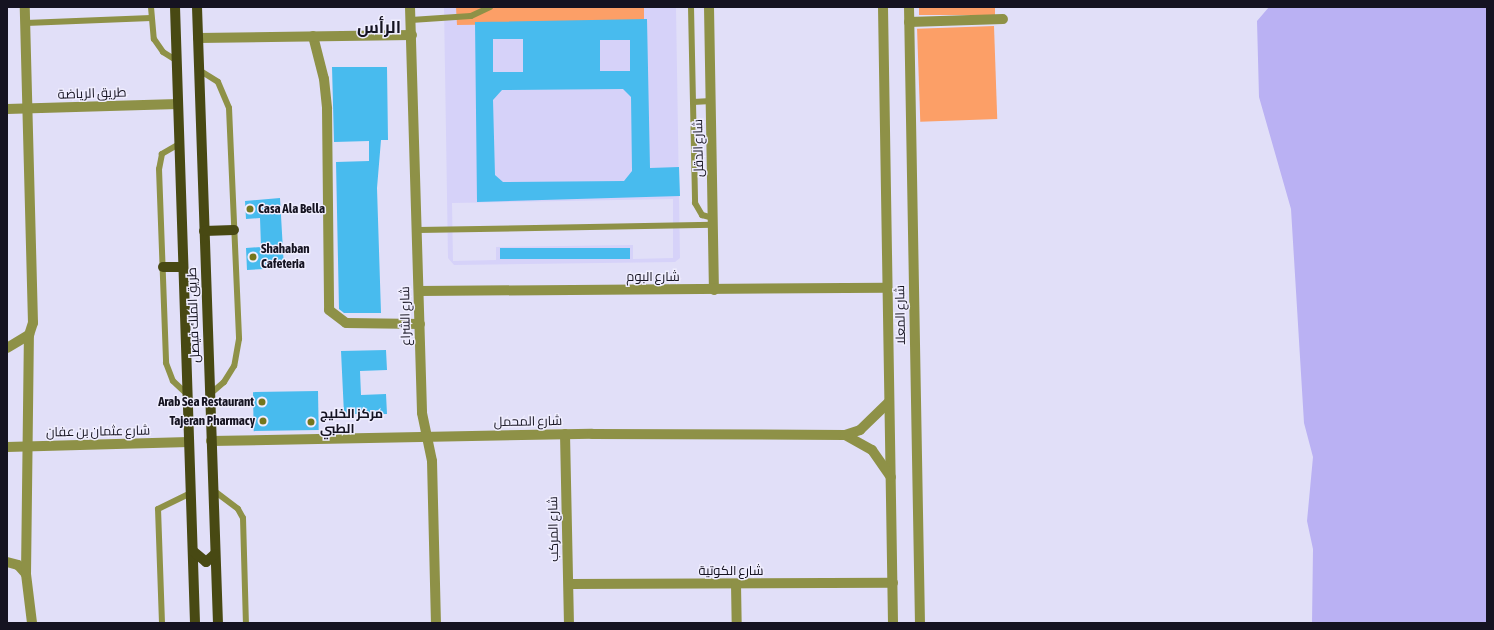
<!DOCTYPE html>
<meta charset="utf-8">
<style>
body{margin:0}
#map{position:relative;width:1494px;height:630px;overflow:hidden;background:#e1dff8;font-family:"Asap Condensed",Cairo,sans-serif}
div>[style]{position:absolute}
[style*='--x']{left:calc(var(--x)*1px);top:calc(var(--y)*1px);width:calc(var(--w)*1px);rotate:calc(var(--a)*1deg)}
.built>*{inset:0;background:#d6d2f9}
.green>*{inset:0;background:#fc9f67;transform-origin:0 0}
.water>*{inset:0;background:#bab1f3}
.building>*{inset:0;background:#48bbee;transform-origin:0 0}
.service>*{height:6px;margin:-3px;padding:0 3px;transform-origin:3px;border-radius:3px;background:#8e9147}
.minor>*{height:10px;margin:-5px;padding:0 5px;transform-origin:5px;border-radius:5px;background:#8e9147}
.tertiary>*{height:10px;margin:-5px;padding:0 5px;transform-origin:5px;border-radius:5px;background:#8e9147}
.primary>*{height:10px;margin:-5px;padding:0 5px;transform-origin:5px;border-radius:5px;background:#484913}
.dots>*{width:11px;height:11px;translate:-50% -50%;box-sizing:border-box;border:2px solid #efedfe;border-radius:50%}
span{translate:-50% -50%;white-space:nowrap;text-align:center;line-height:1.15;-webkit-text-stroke:3px #efedfe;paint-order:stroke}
.street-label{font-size:13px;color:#151321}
.poi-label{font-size:13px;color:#151321;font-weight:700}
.left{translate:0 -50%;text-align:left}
.right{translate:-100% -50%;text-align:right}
.district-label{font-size:17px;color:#151321;font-weight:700}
.frame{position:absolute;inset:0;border:8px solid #151321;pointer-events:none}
</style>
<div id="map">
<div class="built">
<div style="clip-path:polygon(evenodd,444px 7px,676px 7px,680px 258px,675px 262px,454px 265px,448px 258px,444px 7px,673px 199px,673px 258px,633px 259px,633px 245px,496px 247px,496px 260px,453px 261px,452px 203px,673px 199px)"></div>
</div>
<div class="green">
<div style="clip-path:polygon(456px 7px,644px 7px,644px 22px,457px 25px)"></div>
<div style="left:919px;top:7px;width:76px;height:8px"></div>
<div style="left:994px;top:26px;width:93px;height:77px;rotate:88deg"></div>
</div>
<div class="water">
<div style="clip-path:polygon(1269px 7px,1487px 7px,1487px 623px,1312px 623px,1313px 549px,1307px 521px,1313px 457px,1304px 423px,1291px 209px,1259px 97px,1257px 21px)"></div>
</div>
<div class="building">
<div style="clip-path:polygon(evenodd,647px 19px,650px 168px,679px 167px,680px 196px,477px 202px,475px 22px,647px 19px,493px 39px,523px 39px,523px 72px,493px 72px,493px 39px,647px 19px,600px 40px,630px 40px,630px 71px,600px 71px,600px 40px,647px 19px,623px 89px,631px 97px,632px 171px,624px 181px,503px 182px,495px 175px,493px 100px,502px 90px,623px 89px)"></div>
<div style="clip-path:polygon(332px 67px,387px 67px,388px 140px,381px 140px,377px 188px,381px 313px,344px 313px,339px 309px,336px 162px,369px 161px,369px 141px,334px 142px)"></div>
<div style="clip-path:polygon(280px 198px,284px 268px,247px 270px,246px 248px,261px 247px,260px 218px,246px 219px,245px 201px)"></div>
<div style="left:630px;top:248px;width:11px;height:130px;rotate:90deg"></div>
<div style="clip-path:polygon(386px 350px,387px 370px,360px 371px,361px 395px,386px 394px,387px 414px,344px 414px,341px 351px)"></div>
<div style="left:318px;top:391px;width:39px;height:65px;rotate:89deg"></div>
</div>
<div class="service">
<div style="--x:151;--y:7;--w:32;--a:85"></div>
<div style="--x:154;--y:39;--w:16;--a:55"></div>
<div style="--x:163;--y:52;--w:15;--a:32"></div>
<div style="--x:691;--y:7;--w:196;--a:88.8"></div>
<div style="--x:695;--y:203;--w:14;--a:60"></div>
<div style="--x:702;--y:215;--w:11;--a:15"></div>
<div style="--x:411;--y:20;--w:60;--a:-3.8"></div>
<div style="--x:471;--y:16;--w:21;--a:-25"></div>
<div style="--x:26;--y:23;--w:125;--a:-2.3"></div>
<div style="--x:199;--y:70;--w:22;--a:32"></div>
<div style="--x:218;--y:82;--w:28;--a:67"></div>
<div style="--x:229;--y:108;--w:231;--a:87.5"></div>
<div style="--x:239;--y:339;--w:27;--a:100"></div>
<div style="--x:234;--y:366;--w:19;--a:122"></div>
<div style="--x:224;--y:382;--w:18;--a:139"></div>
<div style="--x:693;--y:102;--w:18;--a:-3"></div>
<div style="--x:179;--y:144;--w:20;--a:150"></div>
<div style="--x:162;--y:154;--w:15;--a:101"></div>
<div style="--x:159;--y:169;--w:194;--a:87.9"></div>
<div style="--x:166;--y:363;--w:19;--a:69"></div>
<div style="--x:173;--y:381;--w:19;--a:43"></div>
<div style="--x:418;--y:230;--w:295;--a:-1"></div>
<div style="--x:213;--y:490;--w:31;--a:37"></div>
<div style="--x:238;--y:509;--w:10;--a:61"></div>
<div style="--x:243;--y:518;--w:105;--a:88.4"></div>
<div style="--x:162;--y:623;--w:114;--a:-92"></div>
<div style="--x:158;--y:509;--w:37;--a:-26"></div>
</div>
<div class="minor">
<div style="--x:410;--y:7;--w:406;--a:88.3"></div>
<div style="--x:422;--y:413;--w:49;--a:78.2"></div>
<div style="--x:432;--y:461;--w:162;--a:88.6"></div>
<div style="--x:709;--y:7;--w:283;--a:89"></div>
<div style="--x:909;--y:22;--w:94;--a:-1.8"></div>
<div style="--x:313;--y:36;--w:44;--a:75.7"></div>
<div style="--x:324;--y:79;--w:30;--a:84"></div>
<div style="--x:327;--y:109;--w:201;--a:89.4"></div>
<div style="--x:329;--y:310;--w:21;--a:37"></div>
<div style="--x:346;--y:323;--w:74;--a:0.8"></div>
<div style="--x:198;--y:38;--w:214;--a:-0.8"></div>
<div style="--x:7;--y:109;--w:171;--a:-1.7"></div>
<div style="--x:419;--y:291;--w:468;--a:-0.4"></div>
<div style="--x:7;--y:348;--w:26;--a:-31"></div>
<div style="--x:29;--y:335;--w:13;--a:-72"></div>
<div style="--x:33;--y:323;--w:316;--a:-91.5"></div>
<div style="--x:565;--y:434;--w:189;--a:88.8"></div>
<div style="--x:7;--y:562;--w:11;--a:15"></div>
<div style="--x:18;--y:565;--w:12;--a:48"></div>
<div style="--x:26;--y:574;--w:49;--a:83"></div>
<div style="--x:26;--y:574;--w:239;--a:-89.3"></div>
<div style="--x:569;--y:584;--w:324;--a:-0.2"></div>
<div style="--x:736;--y:584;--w:39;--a:89"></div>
</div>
<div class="tertiary">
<div style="--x:883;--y:7;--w:616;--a:89.07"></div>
<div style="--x:909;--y:7;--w:616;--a:88.98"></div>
<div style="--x:845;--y:435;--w:31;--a:29"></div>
<div style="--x:872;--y:450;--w:33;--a:55"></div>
<div style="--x:211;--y:441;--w:381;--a:-1.1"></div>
<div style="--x:592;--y:434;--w:253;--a:0.2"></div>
<div style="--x:845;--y:435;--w:16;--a:-18"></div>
<div style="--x:860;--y:430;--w:40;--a:-44"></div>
<div style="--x:7;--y:447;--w:182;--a:-1.6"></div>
</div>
<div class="primary">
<div style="--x:175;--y:7;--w:616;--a:88.14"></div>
<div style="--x:197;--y:7;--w:616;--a:88.05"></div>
<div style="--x:204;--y:231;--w:30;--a:-2"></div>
<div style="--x:163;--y:267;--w:20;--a:0"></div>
<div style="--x:193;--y:551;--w:17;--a:40"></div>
<div style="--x:206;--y:562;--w:12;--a:-42"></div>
</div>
<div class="dots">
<div style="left:250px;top:209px;background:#74761d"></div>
<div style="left:253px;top:257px;background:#74761d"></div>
<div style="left:262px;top:402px;background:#74761d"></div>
<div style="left:263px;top:421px;background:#74761d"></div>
<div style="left:311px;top:422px;background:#74761d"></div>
</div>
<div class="street-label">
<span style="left:92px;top:94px;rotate:-2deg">طريق الرياضة</span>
<span style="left:699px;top:148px;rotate:-91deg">شارع الدقل</span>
<span style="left:653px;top:277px">شارع البوم</span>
<span style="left:194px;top:315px;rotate:-92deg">طريق الملك فيصل</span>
<span style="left:901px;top:315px;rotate:-91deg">شارع المعلا</span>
<span style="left:406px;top:316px;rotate:-91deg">شارع الشراع</span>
<span style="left:528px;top:422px;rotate:-1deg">شارع المحمل</span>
<span style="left:98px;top:432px;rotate:-1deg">شارع عثمان بن عفان</span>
<span style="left:554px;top:529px;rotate:-91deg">شارع المركب</span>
<span style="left:731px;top:571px">شارع الكوتية</span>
</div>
<div class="poi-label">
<span class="left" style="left:258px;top:209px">Casa Ala Bella</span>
<span class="left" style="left:261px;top:257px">Shahaban<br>Cafeteria</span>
<span class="right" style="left:254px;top:402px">Arab Sea Restaurant</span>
<span class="left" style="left:320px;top:422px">مركز الخليج<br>الطبي</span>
<span class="right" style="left:255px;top:421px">Tajeran Pharmacy</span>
</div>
<div class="district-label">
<span style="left:379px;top:28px">الرأس</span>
</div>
<div class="frame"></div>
</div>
